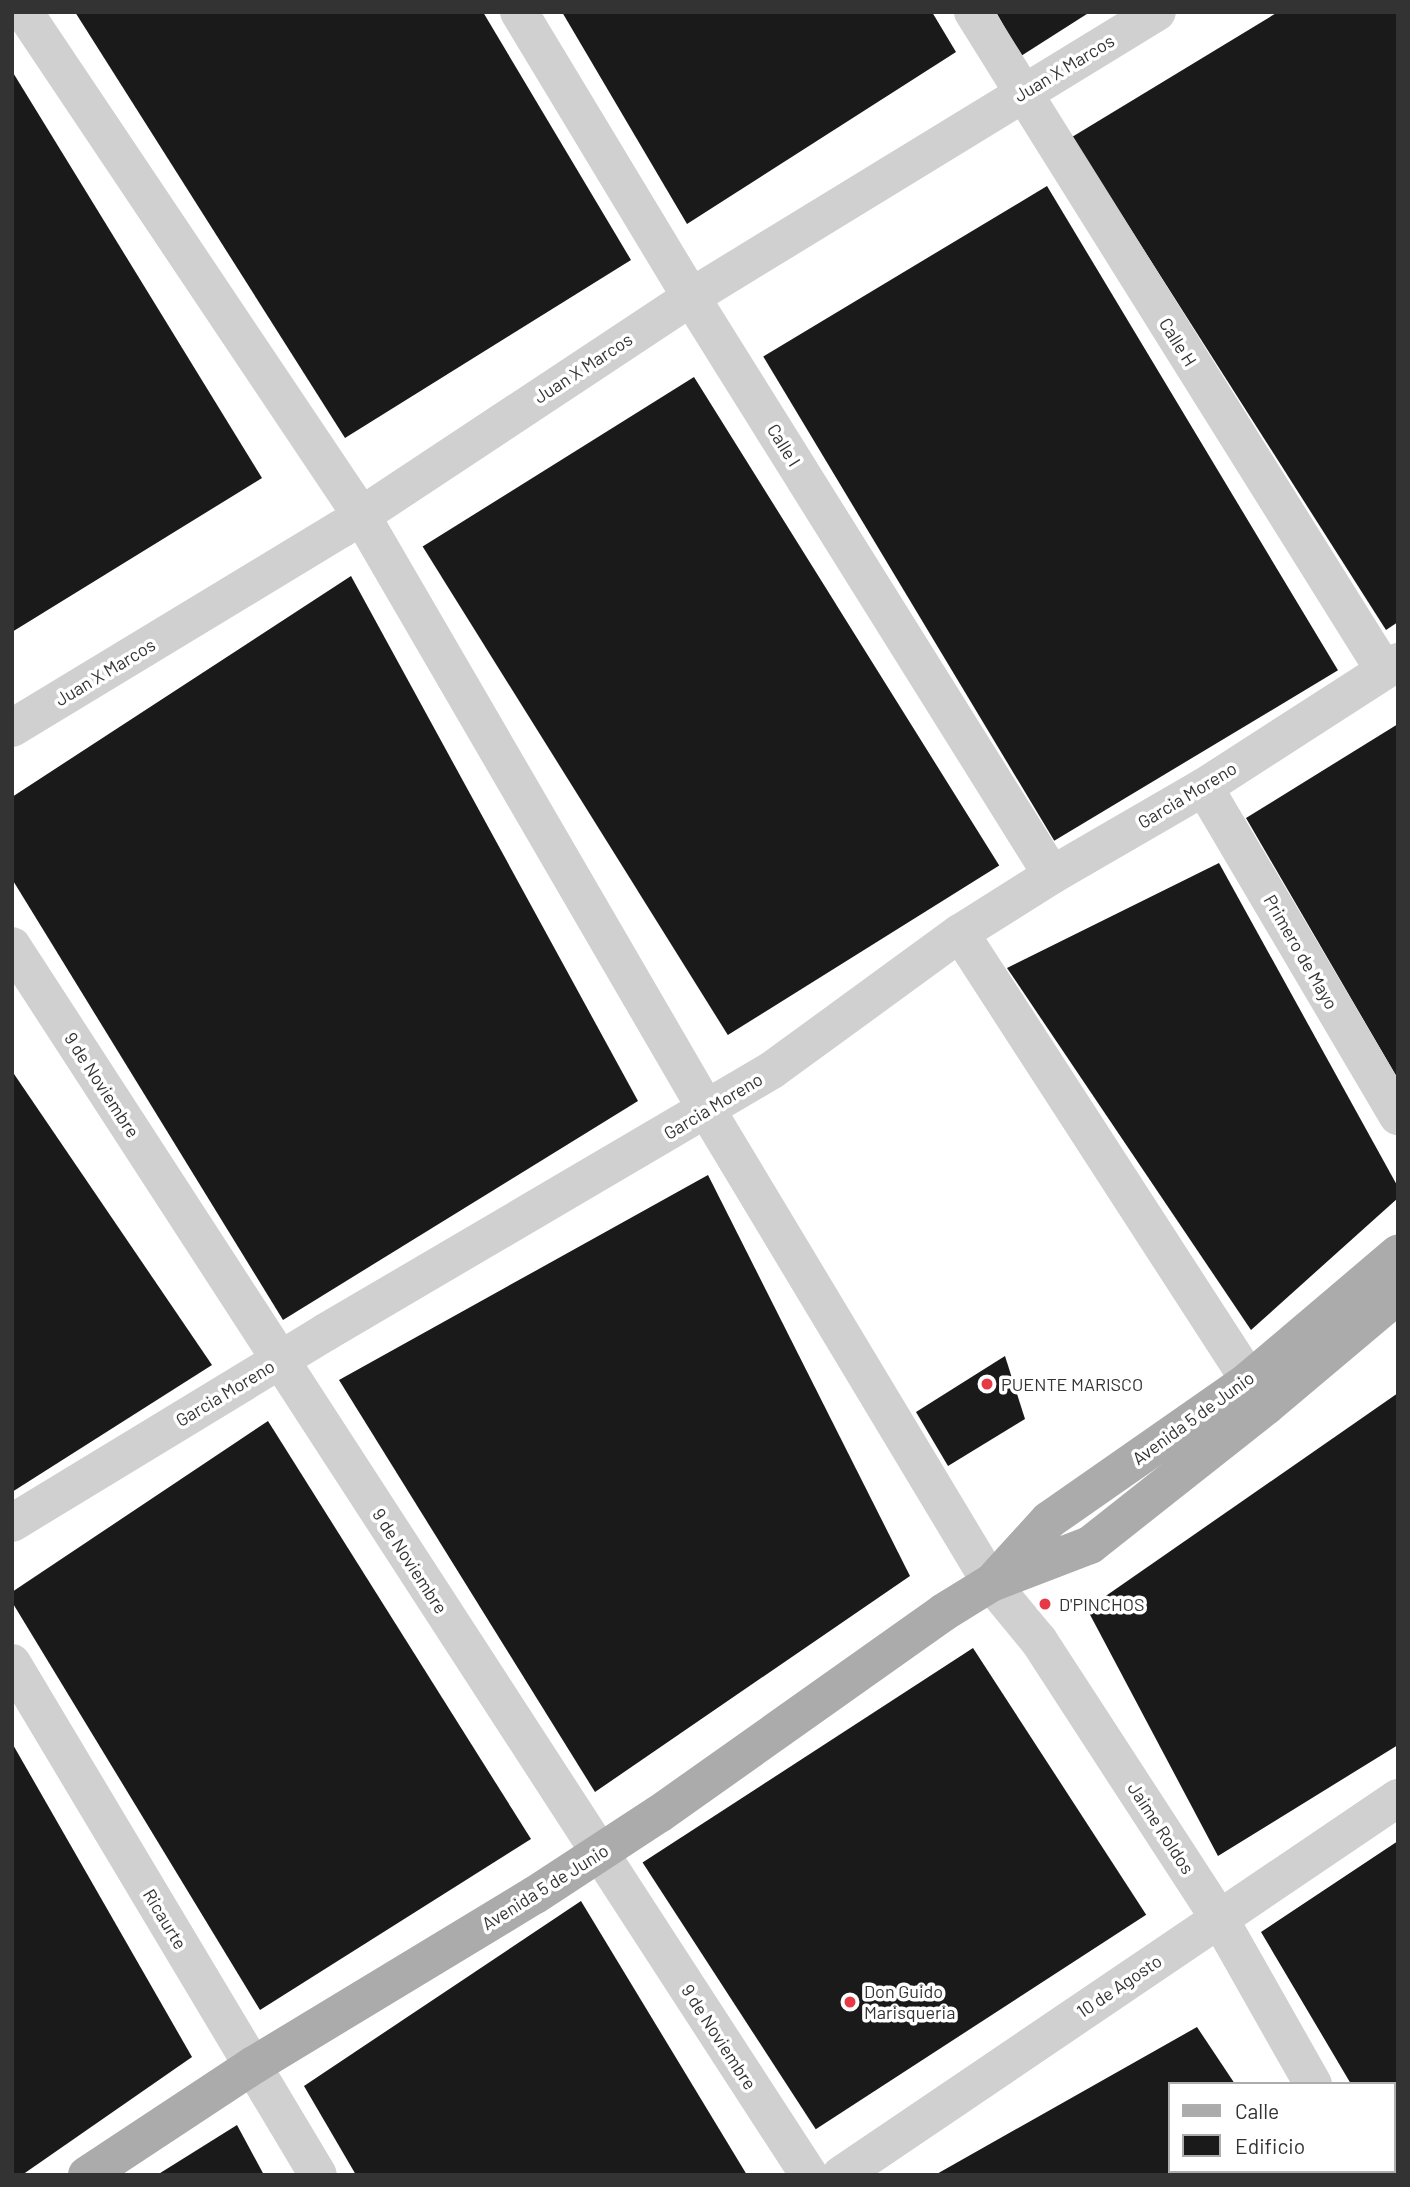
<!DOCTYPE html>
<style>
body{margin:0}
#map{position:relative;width:1410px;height:2187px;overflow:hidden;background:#fff;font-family:Barlow,sans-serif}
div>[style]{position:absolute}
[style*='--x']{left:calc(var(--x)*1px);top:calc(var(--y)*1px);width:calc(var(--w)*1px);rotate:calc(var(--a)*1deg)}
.building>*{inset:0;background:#1a1a1a;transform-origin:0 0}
.minor>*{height:38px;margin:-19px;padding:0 19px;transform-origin:19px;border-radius:19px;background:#d0d0d0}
.major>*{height:38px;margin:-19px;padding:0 19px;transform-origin:19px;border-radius:19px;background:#ababab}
.dots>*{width:19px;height:19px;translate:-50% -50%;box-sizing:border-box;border:4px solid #fff;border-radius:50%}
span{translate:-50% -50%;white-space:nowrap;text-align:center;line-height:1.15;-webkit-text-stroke:7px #fff;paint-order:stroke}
.street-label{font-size:18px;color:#333}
.poi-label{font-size:18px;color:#333}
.left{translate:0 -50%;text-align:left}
.frame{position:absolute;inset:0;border:14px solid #333;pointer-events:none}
.legend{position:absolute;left:1168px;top:2082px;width:228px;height:91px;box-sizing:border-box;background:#fff;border:2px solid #adadad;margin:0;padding:9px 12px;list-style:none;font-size:21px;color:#333}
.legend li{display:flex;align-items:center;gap:14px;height:35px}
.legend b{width:35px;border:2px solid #adadad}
</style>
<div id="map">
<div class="building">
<div style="clip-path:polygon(75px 12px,483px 12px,631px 260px,345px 438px)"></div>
<div style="clip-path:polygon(562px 12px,932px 12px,956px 52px,687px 224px)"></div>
<div style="clip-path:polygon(996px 12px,1090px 12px,1021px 56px)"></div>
<div style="clip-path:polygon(1278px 12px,1398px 12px,1398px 622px,1386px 630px,1072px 137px)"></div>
<div style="clip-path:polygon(12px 71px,262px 478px,12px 632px)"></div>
<div style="left:1047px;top:186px;width:565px;height:331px;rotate:59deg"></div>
<div style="left:694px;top:377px;width:576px;height:320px;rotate:58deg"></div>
<div style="clip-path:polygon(351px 576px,638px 1101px,283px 1320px,12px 879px,12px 797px)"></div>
<div style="clip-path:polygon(1398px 724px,1398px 1079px,1246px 818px)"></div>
<div style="clip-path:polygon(1219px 863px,1398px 1187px,1398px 1198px,1251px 1330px,1007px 968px)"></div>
<div style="clip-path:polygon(12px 1071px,212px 1365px,12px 1492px)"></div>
<div style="clip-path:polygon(708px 1175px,910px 1576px,595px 1792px,339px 1380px)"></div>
<div style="clip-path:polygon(1005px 1356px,1025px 1419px,948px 1466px,916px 1412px)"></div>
<div style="clip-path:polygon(1398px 1393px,1398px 1745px,1218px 1856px,1087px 1609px)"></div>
<div style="clip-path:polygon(268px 1421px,531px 1839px,260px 2010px,12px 1602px,12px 1592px)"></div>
<div style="left:973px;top:1648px;width:318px;height:394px;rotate:57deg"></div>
<div style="clip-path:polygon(12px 1743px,192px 2057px,22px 2175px,12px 2175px)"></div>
<div style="clip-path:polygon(1398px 1841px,1398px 2163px,1394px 2157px,1394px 2084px,1351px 2084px,1261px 1932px)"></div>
<div style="clip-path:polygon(581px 1901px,747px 2175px,356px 2175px,304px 2086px)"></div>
<div style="clip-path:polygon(1197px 2027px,1235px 2084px,1170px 2084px,1170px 2171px,1294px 2171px,1297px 2175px,935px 2175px)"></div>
<div style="clip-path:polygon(237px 2125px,264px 2175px,157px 2175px)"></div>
</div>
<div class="minor">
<div style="--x:24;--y:12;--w:605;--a:56.18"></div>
<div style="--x:361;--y:515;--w:685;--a:59.84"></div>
<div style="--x:705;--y:1107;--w:555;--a:59"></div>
<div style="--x:991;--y:1583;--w:75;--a:50.4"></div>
<div style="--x:1039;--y:1641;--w:330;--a:57"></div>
<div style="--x:1219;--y:1918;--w:191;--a:60.5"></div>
<div style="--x:519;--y:12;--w:333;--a:58.9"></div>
<div style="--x:691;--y:297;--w:681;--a:58.01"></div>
<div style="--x:973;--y:12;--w:776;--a:58.01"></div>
<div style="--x:12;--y:728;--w:385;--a:-31.2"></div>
<div style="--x:341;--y:529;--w:420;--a:-33.5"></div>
<div style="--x:691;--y:297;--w:546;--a:-31.45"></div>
<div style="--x:1204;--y:787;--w:382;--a:59.5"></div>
<div style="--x:960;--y:933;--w:563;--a:57.1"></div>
<div style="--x:12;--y:946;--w:1465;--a:57.04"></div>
<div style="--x:12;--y:1523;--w:368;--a:-31.3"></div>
<div style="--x:326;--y:1332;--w:517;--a:-30.43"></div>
<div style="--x:772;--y:1070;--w:233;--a:-36.1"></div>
<div style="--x:960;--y:933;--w:109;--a:-32.2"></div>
<div style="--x:1052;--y:875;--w:176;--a:-30.1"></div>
<div style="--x:1204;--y:787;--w:231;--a:-32.8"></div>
<div style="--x:12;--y:1663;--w:596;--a:59.14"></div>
<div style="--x:1363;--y:2171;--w:4;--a:63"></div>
<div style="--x:841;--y:2175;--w:673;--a:-34.09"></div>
</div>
<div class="major">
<div style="--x:997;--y:1577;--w:77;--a:-47.6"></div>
<div style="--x:1049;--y:1520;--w:243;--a:-34.9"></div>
<div style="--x:1248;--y:1381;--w:197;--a:-40.3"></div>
<div style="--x:87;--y:2175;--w:200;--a:-33.4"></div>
<div style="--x:254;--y:2065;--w:328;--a:-31.2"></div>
<div style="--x:535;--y:1895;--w:148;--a:-33.2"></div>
<div style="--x:659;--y:1814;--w:349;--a:-35.3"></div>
<div style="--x:944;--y:1612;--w:55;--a:-31.7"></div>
<div style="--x:991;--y:1583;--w:106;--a:-21"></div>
<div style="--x:1090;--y:1545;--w:224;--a:-38.3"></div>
<div style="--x:1266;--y:1406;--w:172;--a:-40.1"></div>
</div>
<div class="dots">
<div style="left:987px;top:1384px;background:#e63946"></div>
<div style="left:1045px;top:1604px;background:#e63946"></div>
<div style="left:850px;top:2002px;background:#e63946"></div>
</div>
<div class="street-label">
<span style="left:1064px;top:68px;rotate:-31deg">Juan X Marcos</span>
<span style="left:1178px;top:342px;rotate:58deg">Calle H</span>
<span style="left:583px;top:368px;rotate:-33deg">Juan X Marcos</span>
<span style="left:784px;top:445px;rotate:58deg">Calle I</span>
<span style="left:105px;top:672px;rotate:-31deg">Juan X Marcos</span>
<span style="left:1187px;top:795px;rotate:-31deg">Garcia Moreno</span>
<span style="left:1301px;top:952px;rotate:60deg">Primero de Mayo</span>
<span style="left:102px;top:1085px;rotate:57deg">9 de Noviembre</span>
<span style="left:713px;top:1106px;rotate:-31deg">Garcia Moreno</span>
<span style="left:225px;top:1393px;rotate:-31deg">Garcia Moreno</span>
<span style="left:1193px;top:1418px;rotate:-36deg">Avenida 5 de Junio</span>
<span style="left:410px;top:1561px;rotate:57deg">9 de Noviembre</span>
<span style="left:1161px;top:1828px;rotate:57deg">Jaime Roldos</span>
<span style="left:545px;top:1887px;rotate:-32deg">Avenida 5 de Junio</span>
<span style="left:165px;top:1919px;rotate:59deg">Ricaurte</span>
<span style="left:1119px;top:1986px;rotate:-34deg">10 de Agosto</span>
<span style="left:719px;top:2037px;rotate:57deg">9 de Noviembre</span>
</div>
<div class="poi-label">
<span class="left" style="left:1001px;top:1384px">PUENTE MARISCO</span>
<span class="left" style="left:1059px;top:1604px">D'PINCHOS</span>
<span class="left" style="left:864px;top:2002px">Don Guido<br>Marisqueria</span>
</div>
<div class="frame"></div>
<ul class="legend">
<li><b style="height:9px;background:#ababab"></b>Calle</li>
<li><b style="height:19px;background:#1a1a1a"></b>Edificio</li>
</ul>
</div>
